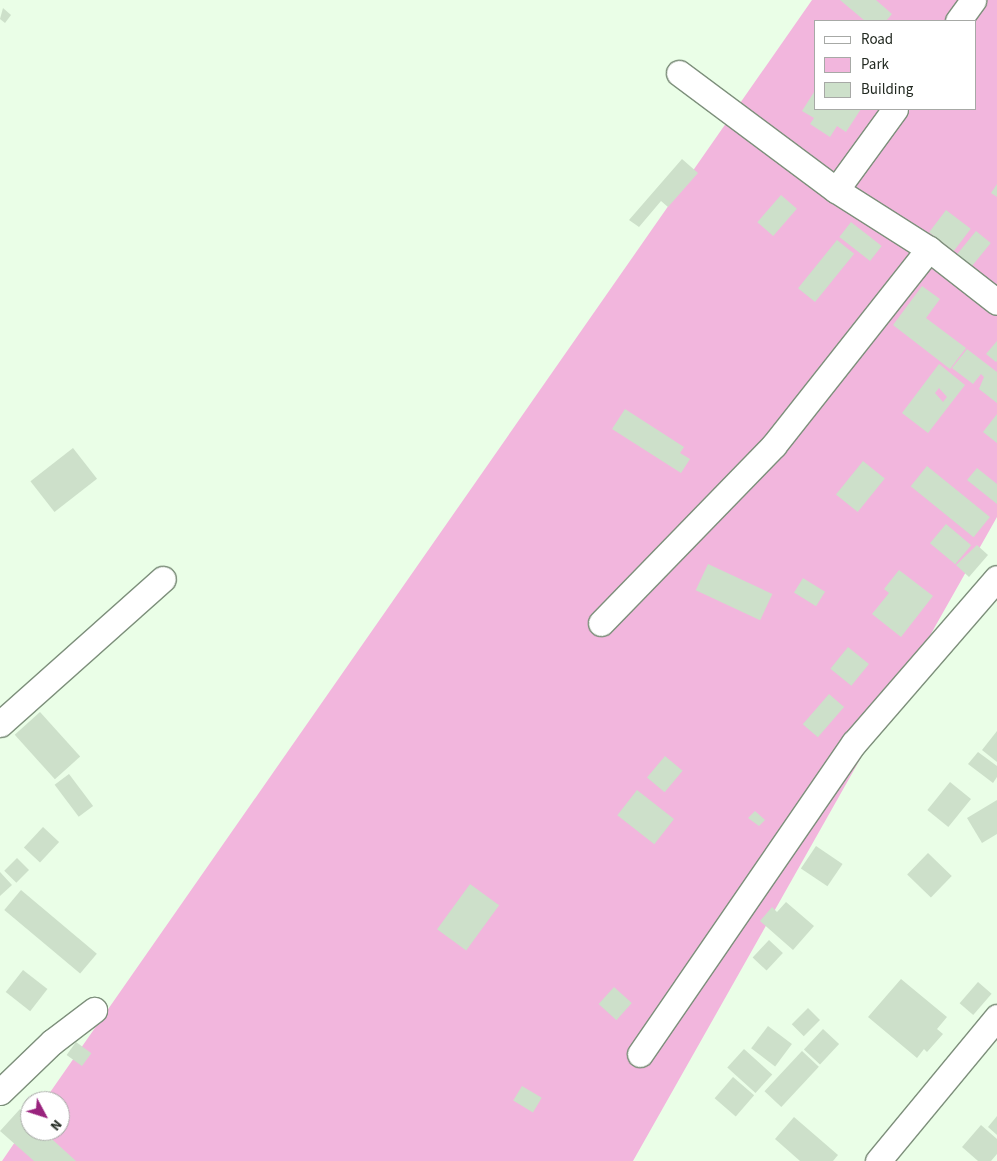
<!DOCTYPE html>
<style>
body{margin:0}
#map{position:relative;width:997px;height:1161px;overflow:hidden;background:#eafee7;font-family:"Source Sans 3",sans-serif}
div>[style]{position:absolute}
[style*='--x']{left:calc(var(--x)*1px);top:calc(var(--y)*1px);width:calc(var(--w)*1px);rotate:calc(var(--a)*1deg)}
.green>*{inset:0;background:#f2b6dd}
.building>*{inset:0;background:#cde0ca;transform-origin:0 0}
.roads{filter:drop-shadow(1px 0 #7d8f7b) drop-shadow(-1px 0 #7d8f7b) drop-shadow(0 1px #7d8f7b) drop-shadow(0 -1px #7d8f7b)}
.street>*{height:25px;margin:-12.5px;padding:0 12.5px;transform-origin:12.5px;border-radius:12.5px;background:#fff}
span{translate:-50% -50%;white-space:nowrap;text-align:center;line-height:1.15;-webkit-text-stroke:4px #fff;paint-order:stroke}
.legend{position:absolute;left:814px;top:20px;width:162px;height:90px;box-sizing:border-box;background:#fff;border:1px solid #a7a9a6;margin:0;padding:6px 9px;list-style:none;font-size:15px;color:#222921}
.legend li{display:flex;align-items:center;gap:10px;height:25px}
.legend b{width:25px;border:1px solid #a7a9a6}
.north{position:absolute;left:20px;top:1091px;width:50px;height:50px;box-sizing:border-box;background:#fff;border:1px solid #a7a9a6;border-radius:50%;rotate:130deg;font-size:14px;font-weight:700;line-height:20px;text-align:center;color:#222921}
.north::after{content:'';display:block;margin:auto;width:18px;height:22px;background:#99237d;clip-path:polygon(50% 0,100% 100%,50% 72%,0 100%)}
</style>
<div id="map">
<div class="green">
<div style="clip-path:polygon(evenodd,812px 0,997px 0,997px 517px,633px 1161px,2px 1161px,30px 1120px,30px 1131px,60px 1131px,60px 1101px,44px 1101px,812px 0,816px 21px,976px 21px,976px 109px,816px 109px,816px 21px)"></div>
</div>
<div class="building">
<div style="clip-path:polygon(840px 0,876px 0,892px 14px,886px 21px,865px 21px)"></div>
<div style="clip-path:polygon(3px 8px,11px 15px,5px 23px,0 19px)"></div>
<div style="clip-path:polygon(816px 89px,816px 109px,861px 109px,846px 132px,837px 126px,830px 137px,810px 124px,814px 118px,802px 111px)"></div>
<div style="clip-path:polygon(682px 159px,698px 173px,668px 207px,661px 201px,639px 227px,629px 220px)"></div>
<div style="clip-path:polygon(997px 184px,997px 197px,991px 193px)"></div>
<div style="left:781px;top:195px;width:21px;height:36px;rotate:41deg"></div>
<div style="left:946px;top:210px;width:31px;height:28px;rotate:37deg"></div>
<div style="left:851px;top:222px;width:39px;height:19px;rotate:38deg"></div>
<div style="left:976px;top:231px;width:19px;height:30px;rotate:39deg"></div>
<div style="left:837px;top:240px;width:22px;height:62px;rotate:39deg"></div>
<div style="clip-path:polygon(922px 286px,940px 299px,926px 318px,966px 348px,950px 369px,893px 325px)"></div>
<div style="clip-path:polygon(997px 341px,997px 361px,996px 362px,986px 354px)"></div>
<div style="clip-path:polygon(967px 349px,997px 372px,997px 403px,979px 389px,984px 377px,981px 374px,973px 384px,952px 368px)"></div>
<div style="clip-path:polygon(evenodd,939px 364px,965px 385px,928px 433px,902px 413px,939px 364px,939px 388px,947px 397px,943px 402px,935px 393px,939px 388px)"></div>
<div style="clip-path:polygon(625px 409px,684px 447px,680px 453px,690px 459px,681px 473px,612px 429px)"></div>
<div style="clip-path:polygon(997px 414px,997px 443px,983px 432px)"></div>
<div style="left:73px;top:448px;width:39px;height:54px;rotate:52deg"></div>
<div style="left:863px;top:461px;width:28px;height:43px;rotate:39deg"></div>
<div style="left:927px;top:466px;width:81px;height:26px;rotate:39deg"></div>
<div style="clip-path:polygon(977px 468px,997px 484px,997px 504px,967px 480px)"></div>
<div style="left:946px;top:524px;width:33px;height:25px;rotate:40deg"></div>
<div style="clip-path:polygon(977px 545px,988px 555px,969px 577px,956px 565px)"></div>
<div style="left:708px;top:564px;width:71px;height:29px;rotate:25deg"></div>
<div style="clip-path:polygon(899px 570px,933px 596px,901px 637px,872px 614px,889px 593px,884px 589px)"></div>
<div style="left:803px;top:578px;width:26px;height:17px;rotate:32deg"></div>
<div style="left:848px;top:647px;width:27px;height:28px;rotate:39deg"></div>
<div style="left:829px;top:694px;width:20px;height:40px;rotate:41deg"></div>
<div style="left:40px;top:712px;width:60px;height:34px;rotate:48deg"></div>
<div style="clip-path:polygon(997px 731px,997px 762px,982px 750px)"></div>
<div style="clip-path:polygon(978px 752px,997px 766px,997px 777px,993px 783px,968px 764px)"></div>
<div style="left:665px;top:756px;width:23px;height:28px;rotate:40deg"></div>
<div style="left:69px;top:774px;width:40px;height:18px;rotate:53deg"></div>
<div style="left:950px;top:782px;width:27px;height:36px;rotate:39deg"></div>
<div style="left:637px;top:790px;width:47px;height:32px;rotate:38deg"></div>
<div style="clip-path:polygon(997px 800px,997px 834px,982px 843px,967px 818px)"></div>
<div style="clip-path:polygon(755px 811px,765px 820px,759px 826px,748px 818px)"></div>
<div style="left:43px;top:827px;width:22px;height:28px;rotate:43deg"></div>
<div style="left:816px;top:846px;width:32px;height:27px;rotate:34deg"></div>
<div style="left:928px;top:853px;width:33px;height:30px;rotate:44deg"></div>
<div style="left:17px;top:858px;width:17px;height:18px;rotate:45deg"></div>
<div style="clip-path:polygon(0 872px,12px 885px,0 896px)"></div>
<div style="left:470px;top:884px;width:36px;height:56px;rotate:36deg"></div>
<div style="left:21px;top:890px;width:99px;height:26px;rotate:40deg"></div>
<div style="clip-path:polygon(786px 902px,814px 926px,793px 950px,760px 921px,772px 907px,777px 912px)"></div>
<div style="left:769px;top:940px;width:19px;height:24px;rotate:43deg"></div>
<div style="left:23px;top:970px;width:31px;height:28px;rotate:38deg"></div>
<div style="clip-path:polygon(901px 979px,947px 1017px,937px 1029px,943px 1034px,927px 1052px,924px 1049px,917px 1058px,868px 1017px)"></div>
<div style="left:978px;top:982px;width:18px;height:28px;rotate:41deg"></div>
<div style="left:614px;top:987px;width:24px;height:23px;rotate:42deg"></div>
<div style="left:808px;top:1008px;width:17px;height:23px;rotate:45deg"></div>
<div style="left:768px;top:1026px;width:30px;height:28px;rotate:37deg"></div>
<div style="left:823px;top:1029px;width:22px;height:28px;rotate:43deg"></div>
<div style="left:76px;top:1042px;width:19px;height:16px;rotate:36deg"></div>
<div style="left:744px;top:1049px;width:38px;height:25px;rotate:42deg"></div>
<div style="left:802px;top:1051px;width:23px;height:55px;rotate:43deg"></div>
<div style="left:733px;top:1077px;width:28px;height:28px;rotate:41deg"></div>
<div style="left:522px;top:1086px;width:23px;height:17px;rotate:31deg"></div>
<div style="clip-path:polygon(20px 1109px,30px 1119px,30px 1131px,43px 1131px,76px 1161px,34px 1161px,0 1131px)"></div>
<div style="clip-path:polygon(997px 1116px,997px 1135px,988px 1127px)"></div>
<div style="clip-path:polygon(794px 1117px,838px 1155px,833px 1161px,800px 1161px,775px 1139px)"></div>
<div style="clip-path:polygon(981px 1125px,997px 1139px,997px 1154px,991px 1161px,978px 1161px,962px 1147px)"></div>
</div>
<div class="roads">
<div class="street">
<div style="--x:958;--y:21;--w:26;--a:-54"></div>
<div style="--x:679;--y:73;--w:196;--a:36.7"></div>
<div style="--x:836;--y:190;--w:110;--a:32.4"></div>
<div style="--x:929;--y:249;--w:86;--a:37.9"></div>
<div style="--x:836;--y:190;--w:100;--a:-53.9"></div>
<div style="--x:601;--y:623;--w:248;--a:-45.8"></div>
<div style="--x:774;--y:445;--w:250;--a:-51.7"></div>
<div style="--x:0;--y:724;--w:218;--a:-41.7"></div>
<div style="--x:640;--y:1054;--w:378;--a:-55.5"></div>
<div style="--x:854;--y:743;--w:218;--a:-49.1"></div>
<div style="--x:0;--y:1092;--w:72;--a:-43.9"></div>
<div style="--x:52;--y:1042;--w:53;--a:-37.3"></div>
<div style="--x:878;--y:1161;--w:187;--a:-50.4"></div>
</div>
</div>
<ul class="legend">
<li><b style="height:6px;background:#fff"></b>Road</li>
<li><b style="height:14px;background:#f2b6dd"></b>Park</li>
<li><b style="height:14px;background:#cde0ca"></b>Building</li>
</ul>
<div class="north">N</div>
</div>
